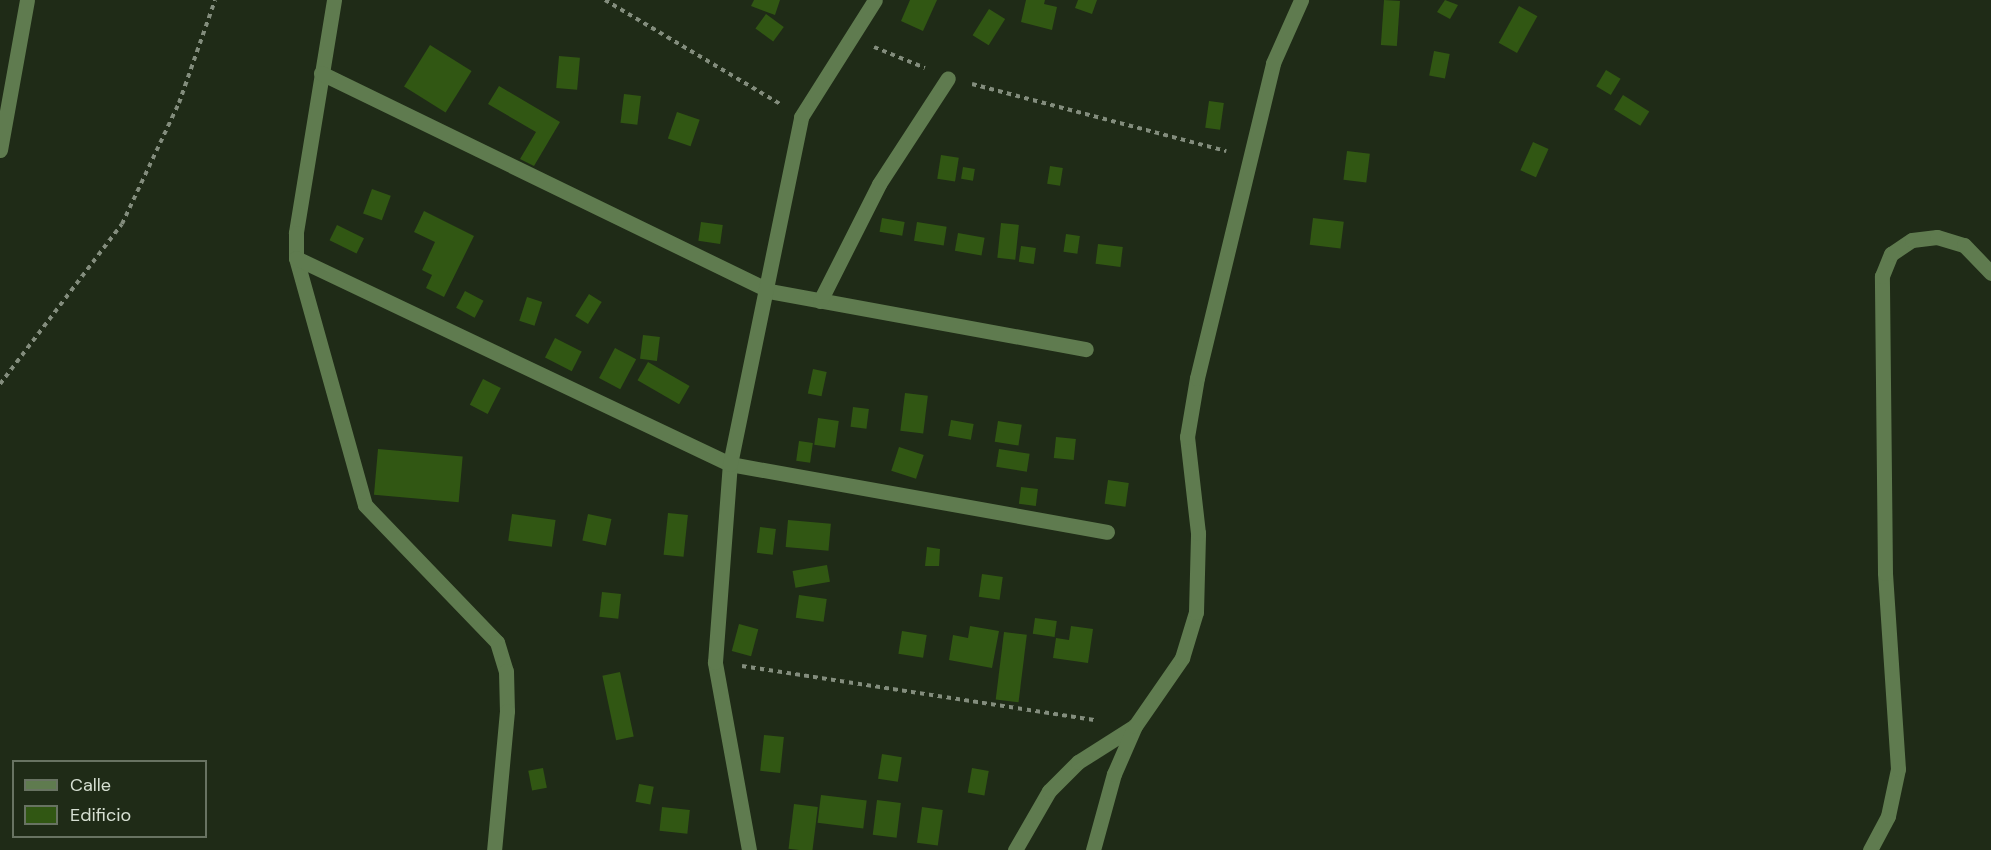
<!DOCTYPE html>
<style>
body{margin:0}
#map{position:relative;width:1991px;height:850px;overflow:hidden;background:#1f2b17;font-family:"DM Sans",sans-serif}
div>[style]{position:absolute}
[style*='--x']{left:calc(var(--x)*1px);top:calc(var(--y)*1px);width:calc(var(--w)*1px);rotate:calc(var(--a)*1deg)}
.building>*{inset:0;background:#315713;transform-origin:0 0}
.path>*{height:4px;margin-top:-2px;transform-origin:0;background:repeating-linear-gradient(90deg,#838d7d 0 4.5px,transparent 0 9px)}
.minor>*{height:15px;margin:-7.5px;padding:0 7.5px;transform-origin:7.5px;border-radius:7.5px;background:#5f7b4f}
span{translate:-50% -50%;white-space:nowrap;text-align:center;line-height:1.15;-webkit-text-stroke:6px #1f2b17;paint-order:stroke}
.legend{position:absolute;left:12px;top:760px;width:195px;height:78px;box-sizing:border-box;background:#1f2b17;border:2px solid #687362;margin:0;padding:8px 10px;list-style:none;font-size:18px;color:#d6dfd2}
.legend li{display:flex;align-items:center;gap:12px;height:30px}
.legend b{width:30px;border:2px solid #687362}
</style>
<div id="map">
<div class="building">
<div style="clip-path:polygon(754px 0,780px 0,775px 15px,751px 6px)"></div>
<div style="clip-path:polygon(910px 0,937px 0,923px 31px,901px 21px)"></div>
<div style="clip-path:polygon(1026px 0,1045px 0,1044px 4px,1057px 7px,1052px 30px,1021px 22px)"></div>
<div style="clip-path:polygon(1078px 0,1097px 0,1092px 14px,1075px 8px)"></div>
<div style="left:1384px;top:0;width:16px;height:45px;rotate:4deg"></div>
<div style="clip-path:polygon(1445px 0,1458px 5px,1450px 19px,1437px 12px)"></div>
<div style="left:1519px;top:6px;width:21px;height:42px;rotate:29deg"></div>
<div style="left:989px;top:9px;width:19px;height:31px;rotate:32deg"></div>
<div style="left:766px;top:14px;width:22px;height:18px;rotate:36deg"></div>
<div style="left:430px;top:45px;width:49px;height:49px;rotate:32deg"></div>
<div style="left:1434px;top:51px;width:16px;height:25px;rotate:11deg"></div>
<div style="left:559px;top:56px;width:21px;height:32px;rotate:5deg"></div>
<div style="left:1606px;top:70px;width:17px;height:19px;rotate:31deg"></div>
<div style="clip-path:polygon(499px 86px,560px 122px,534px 166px,520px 159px,536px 132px,488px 104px)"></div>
<div style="left:624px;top:94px;width:17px;height:29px;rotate:7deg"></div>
<div style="left:1623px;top:95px;width:31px;height:17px;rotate:32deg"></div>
<div style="left:1209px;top:101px;width:15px;height:27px;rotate:8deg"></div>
<div style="left:677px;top:112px;width:24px;height:28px;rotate:19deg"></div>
<div style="left:1533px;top:142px;width:17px;height:31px;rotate:24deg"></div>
<div style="left:1347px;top:151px;width:23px;height:29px;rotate:7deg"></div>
<div style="left:941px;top:155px;width:18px;height:24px;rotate:9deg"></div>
<div style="left:1050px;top:166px;width:13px;height:18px;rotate:9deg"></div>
<div style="left:963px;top:167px;width:12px;height:12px;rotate:9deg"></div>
<div style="left:372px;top:189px;width:20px;height:26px;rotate:20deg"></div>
<div style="clip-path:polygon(424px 211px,474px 236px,444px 297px,426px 288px,432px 275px,422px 270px,435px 242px,414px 232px)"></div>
<div style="left:882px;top:218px;width:23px;height:14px;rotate:10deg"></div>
<div style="left:1313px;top:218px;width:31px;height:27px;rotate:7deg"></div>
<div style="left:701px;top:222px;width:22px;height:19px;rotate:8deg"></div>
<div style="left:917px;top:222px;width:30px;height:19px;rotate:9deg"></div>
<div style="left:1001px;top:223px;width:18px;height:35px;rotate:6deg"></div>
<div style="left:337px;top:225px;width:30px;height:17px;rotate:26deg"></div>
<div style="left:958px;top:233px;width:27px;height:18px;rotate:10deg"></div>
<div style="left:1066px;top:234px;width:14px;height:18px;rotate:8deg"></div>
<div style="left:1098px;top:244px;width:25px;height:20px;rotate:7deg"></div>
<div style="left:1021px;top:246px;width:15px;height:16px;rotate:8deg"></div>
<div style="left:465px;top:291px;width:21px;height:19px;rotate:28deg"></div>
<div style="left:589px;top:294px;width:15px;height:26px;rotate:32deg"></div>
<div style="left:527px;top:297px;width:16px;height:25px;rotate:18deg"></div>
<div style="left:643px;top:335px;width:17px;height:24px;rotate:7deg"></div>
<div style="left:555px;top:338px;width:30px;height:22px;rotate:27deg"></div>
<div style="left:615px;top:348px;width:24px;height:34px;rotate:28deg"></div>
<div style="left:648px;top:362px;width:48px;height:21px;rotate:30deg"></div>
<div style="left:813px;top:369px;width:14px;height:25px;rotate:12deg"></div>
<div style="left:483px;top:379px;width:20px;height:29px;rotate:27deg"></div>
<div style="left:905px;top:393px;width:23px;height:38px;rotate:7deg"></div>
<div style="left:853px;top:407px;width:16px;height:20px;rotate:7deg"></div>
<div style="left:818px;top:418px;width:21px;height:27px;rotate:8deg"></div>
<div style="left:951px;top:420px;width:23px;height:16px;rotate:10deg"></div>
<div style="left:998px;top:421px;width:24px;height:21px;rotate:9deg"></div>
<div style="left:1056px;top:437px;width:20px;height:21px;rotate:6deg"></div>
<div style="left:799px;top:441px;width:14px;height:20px;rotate:8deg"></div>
<div style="left:899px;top:447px;width:26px;height:25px;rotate:18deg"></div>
<div style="left:378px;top:449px;width:85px;height:46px;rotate:5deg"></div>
<div style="left:999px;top:449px;width:31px;height:18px;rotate:9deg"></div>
<div style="left:1108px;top:480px;width:21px;height:24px;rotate:8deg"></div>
<div style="left:1021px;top:487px;width:17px;height:17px;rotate:7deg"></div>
<div style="left:668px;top:513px;width:20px;height:42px;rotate:6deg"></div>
<div style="left:512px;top:514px;width:44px;height:27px;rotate:8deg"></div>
<div style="left:588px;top:514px;width:24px;height:27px;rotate:12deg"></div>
<div style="left:788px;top:520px;width:43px;height:27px;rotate:5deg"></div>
<div style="left:760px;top:527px;width:16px;height:26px;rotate:7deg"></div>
<div style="clip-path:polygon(927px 547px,940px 549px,939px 566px,925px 566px)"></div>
<div style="left:827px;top:565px;width:17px;height:35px;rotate:80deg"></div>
<div style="left:982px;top:574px;width:21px;height:23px;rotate:8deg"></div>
<div style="left:602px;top:592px;width:19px;height:25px;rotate:6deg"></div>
<div style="left:799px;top:595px;width:28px;height:23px;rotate:8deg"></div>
<div style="left:1035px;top:618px;width:22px;height:16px;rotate:8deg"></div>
<div style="left:739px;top:624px;width:20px;height:28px;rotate:15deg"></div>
<div style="clip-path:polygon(970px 626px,999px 631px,992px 668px,949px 660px,953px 635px,968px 638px)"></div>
<div style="clip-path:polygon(1071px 626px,1093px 629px,1088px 663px,1053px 658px,1056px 638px,1069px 640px)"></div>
<div style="left:902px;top:631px;width:25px;height:23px;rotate:9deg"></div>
<div style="left:1004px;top:632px;width:23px;height:68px;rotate:7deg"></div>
<div style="left:620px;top:672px;width:66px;height:18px;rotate:78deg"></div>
<div style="left:764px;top:735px;width:20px;height:36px;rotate:6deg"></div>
<div style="left:882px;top:754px;width:20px;height:25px;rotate:9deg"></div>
<div style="left:543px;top:768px;width:20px;height:15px;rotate:79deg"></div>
<div style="left:972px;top:768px;width:17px;height:25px;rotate:10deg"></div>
<div style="left:639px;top:784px;width:15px;height:18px;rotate:11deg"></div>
<div style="left:821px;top:795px;width:46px;height:28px;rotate:7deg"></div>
<div style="left:877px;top:800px;width:24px;height:35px;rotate:7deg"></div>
<div style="left:794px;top:804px;width:24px;height:45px;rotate:7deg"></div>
<div style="left:662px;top:807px;width:28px;height:24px;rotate:6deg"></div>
<div style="left:922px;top:807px;width:21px;height:36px;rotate:8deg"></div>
</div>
<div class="path">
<div style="--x:605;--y:0;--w:204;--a:30.7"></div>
<div style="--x:874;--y:47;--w:55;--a:22.4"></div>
<div style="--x:972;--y:84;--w:263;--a:14.8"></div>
<div style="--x:0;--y:384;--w:201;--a:-52.7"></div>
<div style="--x:122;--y:224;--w:134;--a:-64.8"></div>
<div style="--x:179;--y:103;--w:109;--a:-70.7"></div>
<div style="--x:742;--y:666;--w:358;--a:8.7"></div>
</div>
<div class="minor">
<div style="--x:334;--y:0;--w:236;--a:99.3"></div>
<div style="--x:296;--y:233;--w:25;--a:90"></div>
<div style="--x:296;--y:258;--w:256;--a:74.4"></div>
<div style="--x:365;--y:505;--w:190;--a:46.1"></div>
<div style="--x:497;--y:642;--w:30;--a:73"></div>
<div style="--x:506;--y:671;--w:40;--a:88.6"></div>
<div style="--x:507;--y:711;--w:140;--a:95.3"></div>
<div style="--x:321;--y:73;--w:498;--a:25.9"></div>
<div style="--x:769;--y:291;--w:322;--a:10.4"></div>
<div style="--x:0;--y:150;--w:152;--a:-79.8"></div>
<div style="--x:296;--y:258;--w:480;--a:25.4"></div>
<div style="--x:730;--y:464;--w:383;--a:10.2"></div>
<div style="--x:820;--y:301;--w:131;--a:-63.2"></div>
<div style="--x:879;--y:184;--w:126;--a:-56.9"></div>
<div style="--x:749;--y:850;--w:191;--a:-100.3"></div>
<div style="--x:715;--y:662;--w:199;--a:-85.7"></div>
<div style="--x:730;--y:464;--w:354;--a:-78.4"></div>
<div style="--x:801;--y:117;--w:138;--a:-57.7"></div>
<div style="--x:1015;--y:850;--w:68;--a:-60"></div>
<div style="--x:1049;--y:791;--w:41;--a:-45"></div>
<div style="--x:1078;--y:762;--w:67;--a:-32.3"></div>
<div style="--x:1093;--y:850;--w:79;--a:-74.6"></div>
<div style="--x:1114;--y:774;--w:52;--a:-66.4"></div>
<div style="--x:1135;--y:726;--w:83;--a:-55.3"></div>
<div style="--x:1182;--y:658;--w:48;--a:-73.1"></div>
<div style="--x:1196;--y:612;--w:79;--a:-88.5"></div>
<div style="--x:1198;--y:533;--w:97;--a:-96.5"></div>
<div style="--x:1187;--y:437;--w:60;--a:-80.4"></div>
<div style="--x:1197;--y:378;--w:324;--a:-76.4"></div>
<div style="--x:1273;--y:63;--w:69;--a:-66"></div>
<div style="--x:1870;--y:850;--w:38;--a:-62"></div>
<div style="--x:1888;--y:816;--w:48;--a:-78"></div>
<div style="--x:1898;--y:769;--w:196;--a:-93.8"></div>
<div style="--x:1885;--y:573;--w:297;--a:-90.6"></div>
<div style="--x:1882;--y:276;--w:24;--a:-68"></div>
<div style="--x:1891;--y:254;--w:25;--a:-34"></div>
<div style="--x:1912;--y:240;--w:25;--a:-7"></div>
<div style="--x:1937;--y:237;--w:28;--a:17"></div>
<div style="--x:1964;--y:245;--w:39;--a:46"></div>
</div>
<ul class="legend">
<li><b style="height:8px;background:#5f7b4f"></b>Calle</li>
<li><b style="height:16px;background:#315713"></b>Edificio</li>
</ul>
</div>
